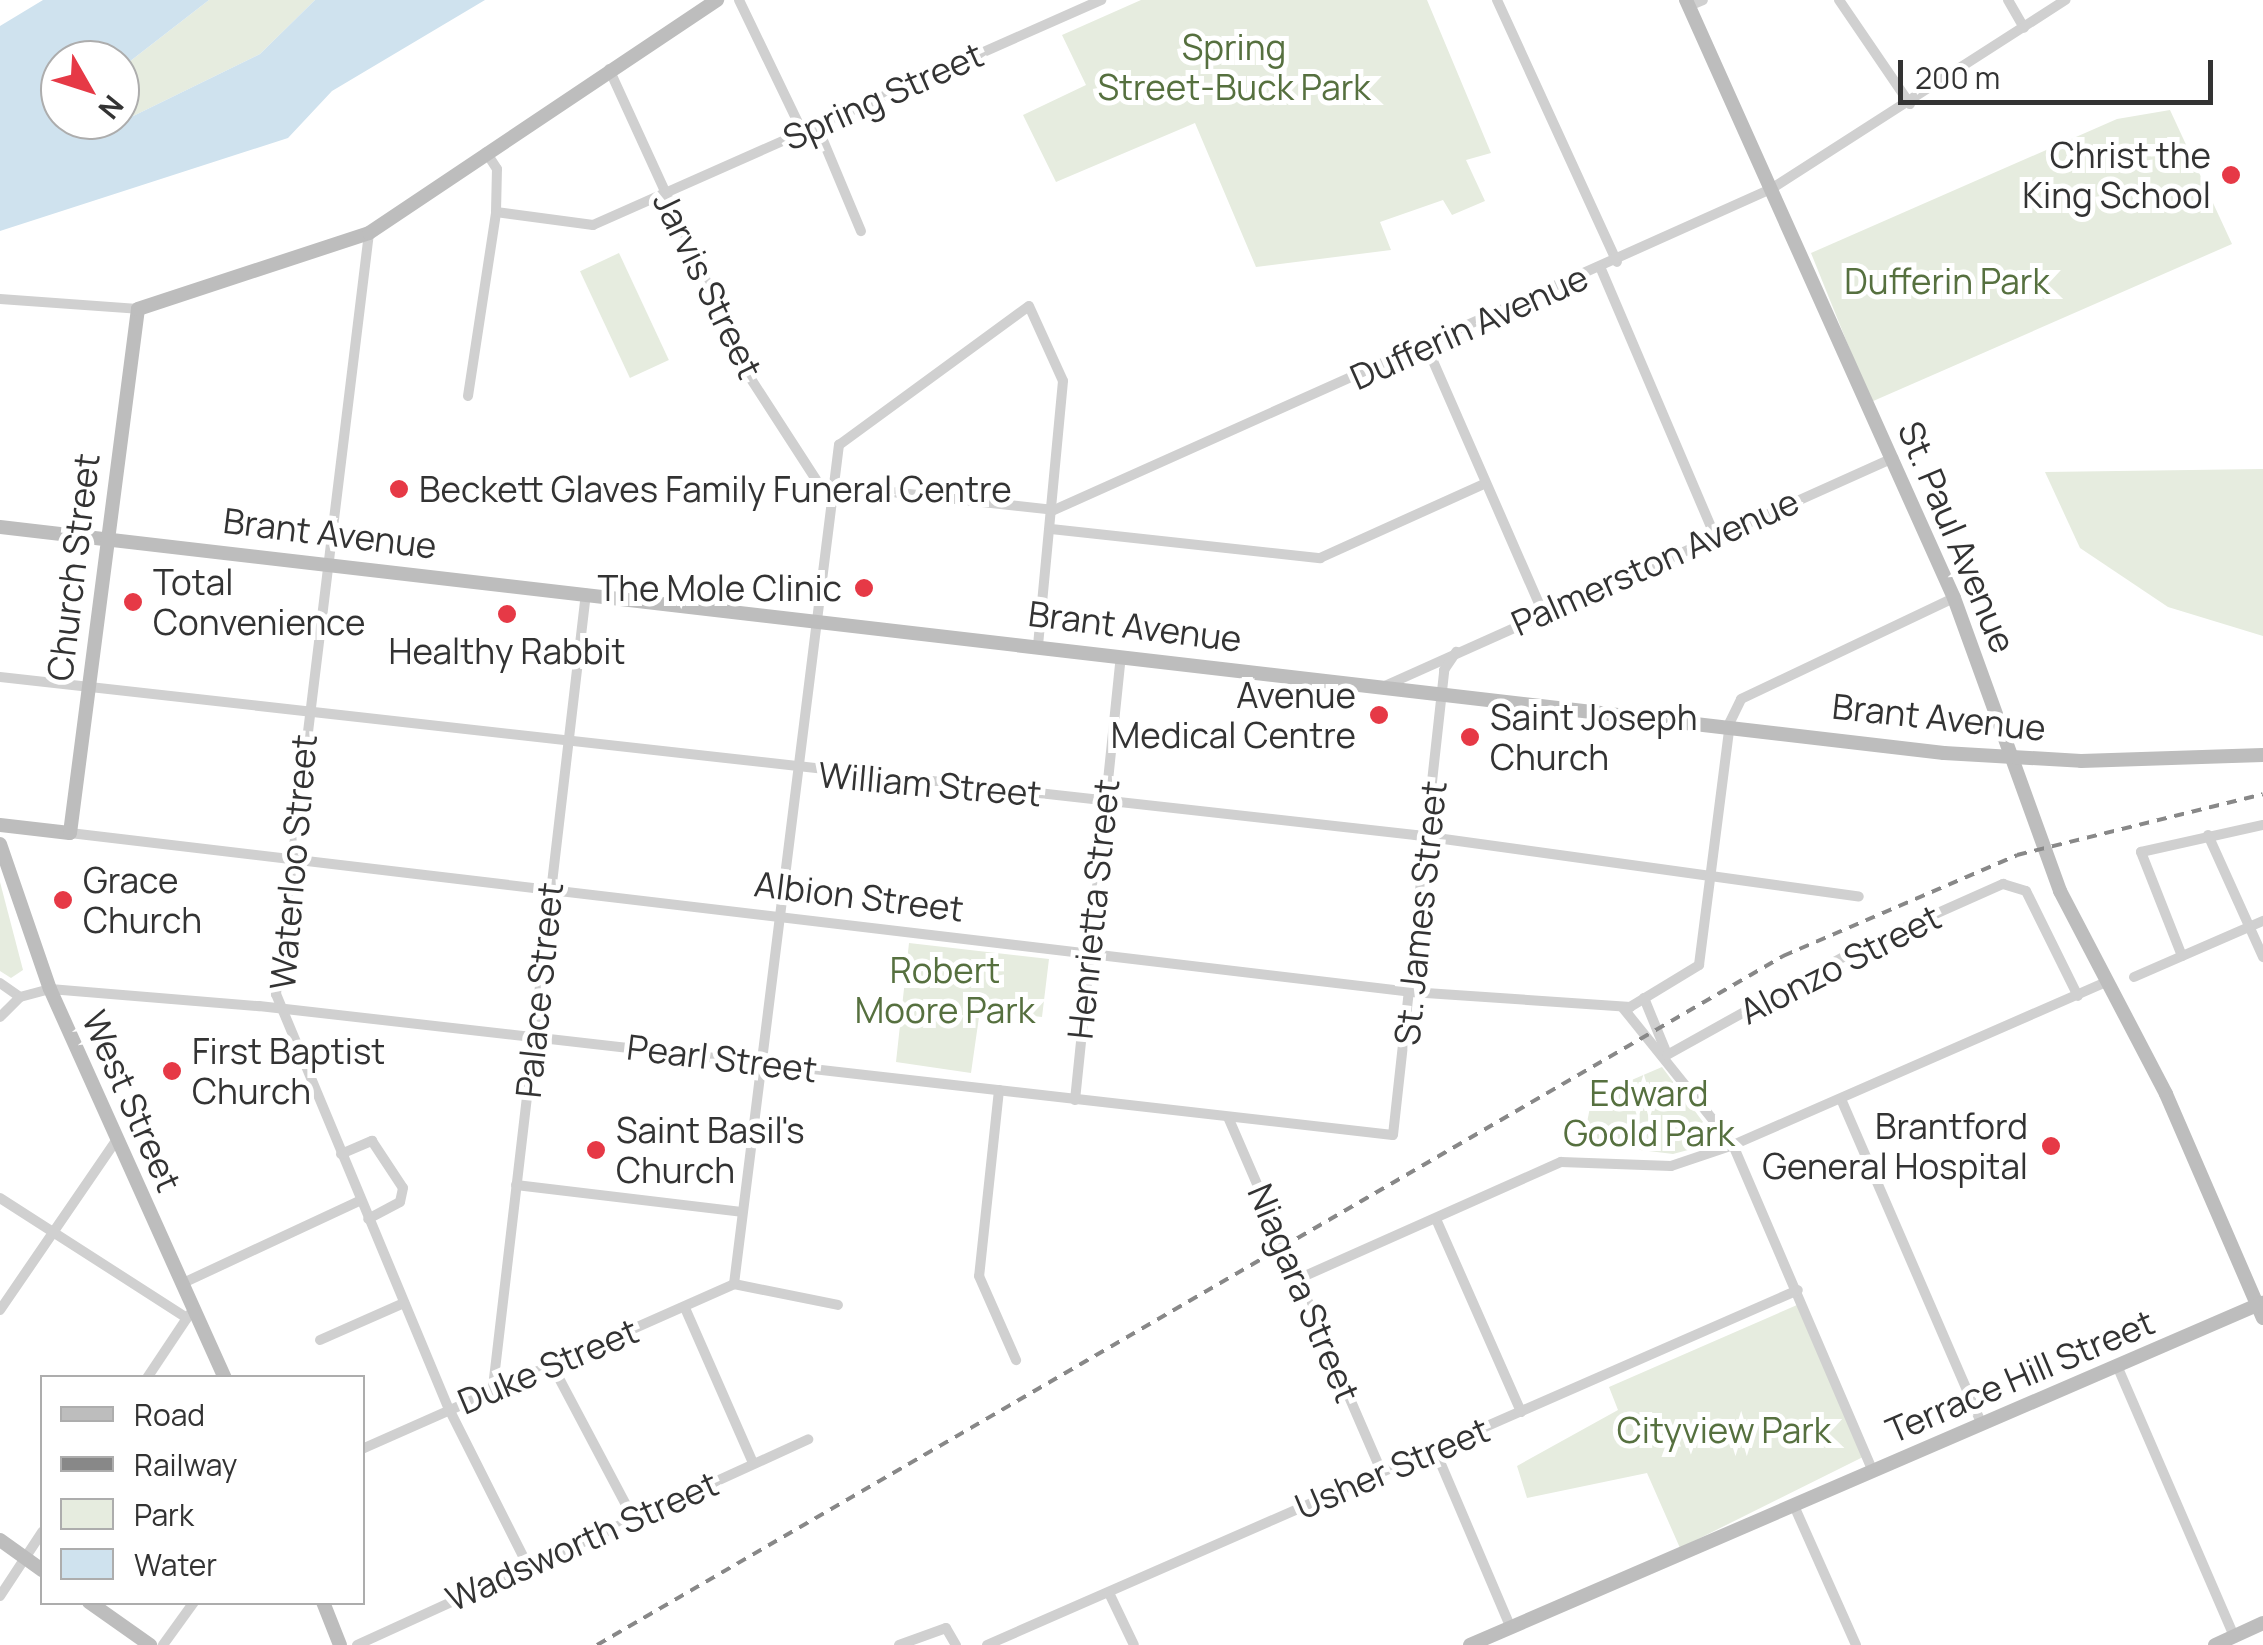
<!DOCTYPE html>
<style>
body{margin:0}
#map{position:relative;width:2263px;height:1645px;overflow:hidden;background:#fff;font-family:Manrope,sans-serif}
div>[style]{position:absolute}
[style*='--x']{left:calc(var(--x)*1px);top:calc(var(--y)*1px);width:calc(var(--w)*1px);rotate:calc(var(--a)*1deg)}
.green>*{inset:0;background:#e6ecdf;transform-origin:0 0}
.water>*{inset:0;background:#cfe2ee}
.street>*{height:10px;margin:-5px;padding:0 5px;transform-origin:5px;border-radius:5px;background:#d0d0d0}
.secondary>*{height:14px;margin:-7px;padding:0 7px;transform-origin:7px;border-radius:7px;background:#bdbdbd}
.rail>*{height:4px;margin-top:-2px;transform-origin:0;background:repeating-linear-gradient(90deg,#888 0 10px,transparent 0 18px)}
.dots>*{width:28px;height:28px;translate:-50% -50%;box-sizing:border-box;border:5px solid #fff;border-radius:50%}
span{translate:-50% -50%;white-space:nowrap;text-align:center;line-height:1.15;-webkit-text-stroke:10px #fff;paint-order:stroke}
.park-label{font-size:35px;color:#56703f}
.street-label{font-size:35px;color:#333}
.poi-label{font-size:35px;color:#333}
.right{translate:-100% -50%;text-align:right}
.left{translate:0 -50%;text-align:left}
.legend{position:absolute;left:40px;top:1375px;width:325px;height:230px;box-sizing:border-box;background:#fff;border:2px solid #adadad;margin:0;padding:12px 18px;list-style:none;font-size:30px;color:#333}
.legend li{display:flex;align-items:center;gap:20px;height:50px}
.legend b{width:50px;border:2px solid #adadad}
.north{position:absolute;left:40px;top:40px;width:100px;height:100px;box-sizing:border-box;background:#fff;border:2px solid #adadad;border-radius:50%;rotate:129deg;font-size:28px;font-weight:700;line-height:40px;text-align:center;color:#333}
.north::after{content:'';display:block;margin:auto;width:35px;height:45px;background:#e63946;clip-path:polygon(50% 0,100% 100%,50% 72%,0 100%)}
.scale{position:absolute;left:1898px;top:60px;width:315px;height:45px;box-sizing:border-box;border:5px solid #333;border-top:0;padding-left:12px;font-size:30px;line-height:35px;white-space:nowrap;color:#333;-webkit-text-stroke:8px #fff;paint-order:stroke}
</style>
<div id="map">
<div class="green">
<div style="clip-path:polygon(209px 0,315px 0,260px 54px,123px 121px,71px 120px,120px 120px,120px 69px)"></div>
<div style="clip-path:polygon(1141px 0,1427px 0,1491px 153px,1466px 160px,1485px 201px,1452px 215px,1443px 200px,1380px 222px,1391px 250px,1256px 267px,1195px 123px,1056px 182px,1023px 115px,1086px 85px,1062px 35px)"></div>
<div style="clip-path:polygon(2170px 110px,2232px 244px,1871px 402px,1811px 253px,2117px 119px)"></div>
<div style="left:619px;top:253px;width:118px;height:43px;rotate:65deg"></div>
<div style="clip-path:polygon(2263px 469px,2263px 636px,2168px 607px,2080px 548px,2045px 472px)"></div>
<div style="clip-path:polygon(0 882px,23px 970px,11px 978px,0 971px)"></div>
<div style="clip-path:polygon(909px 943px,1049px 959px,1042px 1017px,980px 1010px,971px 1073px,896px 1062px)"></div>
<div style="clip-path:polygon(1662px 1067px,1718px 1142px,1673px 1154px,1583px 1143px,1592px 1097px)"></div>
<div style="clip-path:polygon(1797px 1305px,1863px 1457px,1680px 1548px,1647px 1473px,1527px 1498px,1517px 1466px,1618px 1410px,1609px 1387px)"></div>
</div>
<div class="water">
<div style="clip-path:polygon(43px 0,209px 0,120px 69px,120px 60px,60px 60px,57px 113px,77px 123px,123px 121px,260px 54px,315px 0,485px 0,332px 91px,288px 138px,0 231px,0 26px)"></div>
</div>
<div class="street">
<div style="--x:739;--y:0;--w:145;--a:64.3"></div>
<div style="--x:1497;--y:0;--w:288;--a:65.4"></div>
<div style="--x:1839;--y:0;--w:126;--a:55.7"></div>
<div style="--x:2008;--y:0;--w:32;--a:60"></div>
<div style="--x:1689;--y:6;--w:15;--a:-23"></div>
<div style="--x:609;--y:69;--w:341;--a:65.4"></div>
<div style="--x:751;--y:379;--w:125;--a:57.1"></div>
<div style="--x:819;--y:484;--w:236;--a:6.3"></div>
<div style="--x:1054;--y:510;--w:786;--a:-24.12"></div>
<div style="--x:1771;--y:189;--w:350;--a:-32.7"></div>
<div style="--x:817;--y:126;--w:114;--a:67.3"></div>
<div style="--x:496;--y:212;--w:98;--a:7.6"></div>
<div style="--x:593;--y:225;--w:556;--a:-23.89"></div>
<div style="--x:369;--y:233;--w:767;--a:96.97"></div>
<div style="--x:276;--y:994;--w:450;--a:67.4"></div>
<div style="--x:449;--y:1409;--w:171;--a:63.3"></div>
<div style="--x:1601;--y:269;--w:290;--a:66.9"></div>
<div style="--x:0;--y:299;--w:138;--a:4.1"></div>
<div style="--x:1426;--y:345;--w:289;--a:66.4"></div>
<div style="--x:468;--y:396;--w:186;--a:-81.3"></div>
<div style="--x:496;--y:212;--w:43;--a:-88.7"></div>
<div style="--x:497;--y:169;--w:20;--a:-123"></div>
<div style="--x:1051;--y:529;--w:271;--a:6.2"></div>
<div style="--x:1320;--y:558;--w:178;--a:-24.3"></div>
<div style="--x:0;--y:677;--w:1424;--a:6.37"></div>
<div style="--x:1415;--y:835;--w:448;--a:7.9"></div>
<div style="--x:1387;--y:685;--w:555;--a:-24.16"></div>
<div style="--x:70;--y:833;--w:1350;--a:6.76"></div>
<div style="--x:1411;--y:992;--w:220;--a:3.9"></div>
<div style="--x:1630;--y:1007;--w:81;--a:-31.3"></div>
<div style="--x:1699;--y:965;--w:245;--a:-82.7"></div>
<div style="--x:1730;--y:722;--w:25;--a:-64"></div>
<div style="--x:1741;--y:699;--w:236;--a:-25.4"></div>
<div style="--x:2208;--y:835;--w:134;--a:65.7"></div>
<div style="--x:2182;--y:956;--w:112;--a:-111.5"></div>
<div style="--x:2141;--y:852;--w:125;--a:-12.5"></div>
<div style="--x:2134;--y:977;--w:141;--a:-23.5"></div>
<div style="--x:0;--y:983;--w:24;--a:35"></div>
<div style="--x:1644;--y:998;--w:61;--a:67.7"></div>
<div style="--x:1623;--y:1008;--w:176;--a:51.2"></div>
<div style="--x:1733;--y:1145;--w:355;--a:66.8"></div>
<div style="--x:0;--y:1017;--w:28;--a:-45"></div>
<div style="--x:20;--y:997;--w:31;--a:-15"></div>
<div style="--x:50;--y:989;--w:210;--a:4.7"></div>
<div style="--x:259;--y:1006;--w:1141;--a:6.49"></div>
<div style="--x:1393;--y:1135;--w:468;--a:-83.7"></div>
<div style="--x:1444;--y:670;--w:22;--a:-56"></div>
<div style="--x:1667;--y:1055;--w:220;--a:-29.1"></div>
<div style="--x:1859;--y:948;--w:158;--a:-24"></div>
<div style="--x:2003;--y:884;--w:24;--a:17"></div>
<div style="--x:2026;--y:891;--w:117;--a:63.7"></div>
<div style="--x:999;--y:1090;--w:187;--a:96.1"></div>
<div style="--x:979;--y:1276;--w:92;--a:66.2"></div>
<div style="--x:1841;--y:1099;--w:355;--a:66.6"></div>
<div style="--x:1075;--y:1100;--w:444;--a:-84.1"></div>
<div style="--x:1228;--y:1117;--w:383;--a:66.6"></div>
<div style="--x:341;--y:1154;--w:34;--a:-23"></div>
<div style="--x:372;--y:1141;--w:56;--a:56.6"></div>
<div style="--x:403;--y:1188;--w:14;--a:102"></div>
<div style="--x:400;--y:1202;--w:36;--a:152"></div>
<div style="--x:516;--y:1185;--w:227;--a:6.8"></div>
<div style="--x:0;--y:1198;--w:222;--a:32.7"></div>
<div style="--x:1436;--y:1219;--w:211;--a:66.2"></div>
<div style="--x:1298;--y:1279;--w:288;--a:-24"></div>
<div style="--x:1561;--y:1162;--w:110;--a:2.1"></div>
<div style="--x:1671;--y:1166;--w:65;--a:-18.7"></div>
<div style="--x:1733;--y:1145;--w:409;--a:-23.6"></div>
<div style="--x:181;--y:1284;--w:196;--a:-25"></div>
<div style="--x:734;--y:1284;--w:846;--a:-82.87"></div>
<div style="--x:839;--y:445;--w:235;--a:-36.2"></div>
<div style="--x:1029;--y:306;--w:82;--a:65.6"></div>
<div style="--x:1063;--y:381;--w:264;--a:95.4"></div>
<div style="--x:734;--y:1284;--w:106;--a:11.4"></div>
<div style="--x:685;--y:1308;--w:169;--a:66.3"></div>
<div style="--x:0;--y:1310;--w:207;--a:-55.6"></div>
<div style="--x:320;--y:1340;--w:92;--a:-23.8"></div>
<div style="--x:552;--y:1365;--w:171;--a:62.1"></div>
<div style="--x:2118;--y:1368;--w:292;--a:66.6"></div>
<div style="--x:147;--y:1378;--w:76;--a:-56.3"></div>
<div style="--x:493;--y:1387;--w:799;--a:-83.32"></div>
<div style="--x:362;--y:1449;--w:407;--a:-23.9"></div>
<div style="--x:1435;--y:1450;--w:194;--a:66.9"></div>
<div style="--x:1795;--y:1508;--w:150;--a:66"></div>
<div style="--x:1110;--y:1595;--w:55;--a:64.4"></div>
<div style="--x:0;--y:1596;--w:77;--a:-56.7"></div>
<div style="--x:163;--y:1645;--w:53;--a:-54.2"></div>
<div style="--x:357;--y:1645;--w:496;--a:-24.5"></div>
<div style="--x:899;--y:1645;--w:50;--a:-19.9"></div>
<div style="--x:946;--y:1628;--w:20;--a:60"></div>
<div style="--x:987;--y:1645;--w:885;--a:-23.64"></div>
</div>
<div class="secondary">
<div style="--x:1686;--y:0;--w:655;--a:65.86"></div>
<div style="--x:1954;--y:598;--w:312;--a:70.1"></div>
<div style="--x:2060;--y:891;--w:229;--a:62.4"></div>
<div style="--x:2166;--y:1094;--w:244;--a:66.6"></div>
<div style="--x:0;--y:527;--w:1957;--a:6.63"></div>
<div style="--x:1944;--y:753;--w:137;--a:3.3"></div>
<div style="--x:2081;--y:761;--w:182;--a:-1.9"></div>
<div style="--x:0;--y:825;--w:70;--a:6.5"></div>
<div style="--x:70;--y:833;--w:528;--a:-82.61"></div>
<div style="--x:138;--y:309;--w:243;--a:-18.2"></div>
<div style="--x:369;--y:233;--w:419;--a:-33.8"></div>
<div style="--x:0;--y:844;--w:153;--a:71"></div>
<div style="--x:50;--y:989;--w:427;--a:65.8"></div>
<div style="--x:0;--y:1540;--w:52;--a:35.5"></div>
<div style="--x:89;--y:1602;--w:75;--a:35.2"></div>
<div style="--x:323;--y:1602;--w:46;--a:68.4"></div>
<div style="--x:1470;--y:1645;--w:863;--a:-23.36"></div>
<div style="--x:2215;--y:1645;--w:53;--a:-24.6"></div>
</div>
<div class="rail">
<div style="--x:597;--y:1645;--w:1372;--a:-30.15"></div>
<div style="--x:1783;--y:956;--w:255;--a:-23.3"></div>
<div style="--x:2017;--y:855;--w:253;--a:-13.9"></div>
</div>
<div class="dots">
<div style="left:2231px;top:175px;background:#e63946"></div>
<div style="left:399px;top:489px;background:#e63946"></div>
<div style="left:864px;top:588px;background:#e63946"></div>
<div style="left:133px;top:602px;background:#e63946"></div>
<div style="left:507px;top:614px;background:#e63946"></div>
<div style="left:1379px;top:715px;background:#e63946"></div>
<div style="left:1470px;top:737px;background:#e63946"></div>
<div style="left:63px;top:900px;background:#e63946"></div>
<div style="left:172px;top:1071px;background:#e63946"></div>
<div style="left:2051px;top:1146px;background:#e63946"></div>
<div style="left:596px;top:1150px;background:#e63946"></div>
</div>
<div class="park-label">
<span style="left:1234px;top:67px">Spring<br>Street-Buck Park</span>
<span style="left:1947px;top:281px">Dufferin Park</span>
<span style="left:945px;top:990px">Robert<br>Moore Park</span>
<span style="left:1649px;top:1113px">Edward<br>Goold Park</span>
<span style="left:1724px;top:1430px">Cityview Park</span>
</div>
<div class="street-label">
<span style="left:883px;top:96px;rotate:-24deg">Spring Street</span>
<span style="left:708px;top:285px;rotate:64deg">Jarvis Street</span>
<span style="left:1469px;top:327px;rotate:-24deg">Dufferin Avenue</span>
<span style="left:330px;top:533px;rotate:7deg">Brant Avenue</span>
<span style="left:1957px;top:537px;rotate:67deg">St. Paul Avenue</span>
<span style="left:1655px;top:562px;rotate:-24deg">Palmerston Avenue</span>
<span style="left:73px;top:567px;rotate:-83deg">Church Street</span>
<span style="left:1135px;top:626px;rotate:7deg">Brant Avenue</span>
<span style="left:1939px;top:717px;rotate:6deg">Brant Avenue</span>
<span style="left:930px;top:784px;rotate:5deg">William Street</span>
<span style="left:293px;top:862px;rotate:-85deg">Waterloo Street</span>
<span style="left:859px;top:896px;rotate:7deg">Albion Street</span>
<span style="left:1093px;top:909px;rotate:-84deg">Henrietta Street</span>
<span style="left:1420px;top:913px;rotate:-84deg">St. James Street</span>
<span style="left:1840px;top:964px;rotate:-27deg">Alonzo Street</span>
<span style="left:539px;top:990px;rotate:-84deg">Palace Street</span>
<span style="left:722px;top:1058px;rotate:7deg">Pearl Street</span>
<span style="left:132px;top:1101px;rotate:66deg">West Street</span>
<span style="left:1304px;top:1293px;rotate:67deg">Niagara Street</span>
<span style="left:548px;top:1366px;rotate:-23deg">Duke Street</span>
<span style="left:2020px;top:1376px;rotate:-23deg">Terrace Hill Street</span>
<span style="left:1392px;top:1468px;rotate:-23deg">Usher Street</span>
<span style="left:582px;top:1541px;rotate:-24deg">Wadsworth Street</span>
</div>
<div class="poi-label">
<span class="right" style="left:2211px;top:175px">Christ the<br>King School</span>
<span class="left" style="left:419px;top:489px">Beckett Glaves Family Funeral Centre</span>
<span class="left" style="left:153px;top:602px">Total<br>Convenience</span>
<span class="right" style="left:842px;top:588px">The Mole Clinic</span>
<span style="left:507px;top:651px">Healthy Rabbit</span>
<span class="right" style="left:1356px;top:715px">Avenue<br>Medical Centre</span>
<span class="left" style="left:1490px;top:737px">Saint Joseph<br>Church</span>
<span class="left" style="left:83px;top:900px">Grace<br>Church</span>
<span class="left" style="left:192px;top:1071px">First Baptist<br>Church</span>
<span class="right" style="left:2028px;top:1146px">Brantford<br>General Hospital</span>
<span class="left" style="left:616px;top:1150px">Saint Basil's<br>Church</span>
</div>
<ul class="legend">
<li><b style="height:12px;background:#bdbdbd"></b>Road</li>
<li><b style="height:12px;background:#888"></b>Railway</li>
<li><b style="height:28px;background:#e6ecdf"></b>Park</li>
<li><b style="height:28px;background:#cfe2ee"></b>Water</li>
</ul>
<div class="north">N</div>
<div class="scale">200 m</div>
</div>
